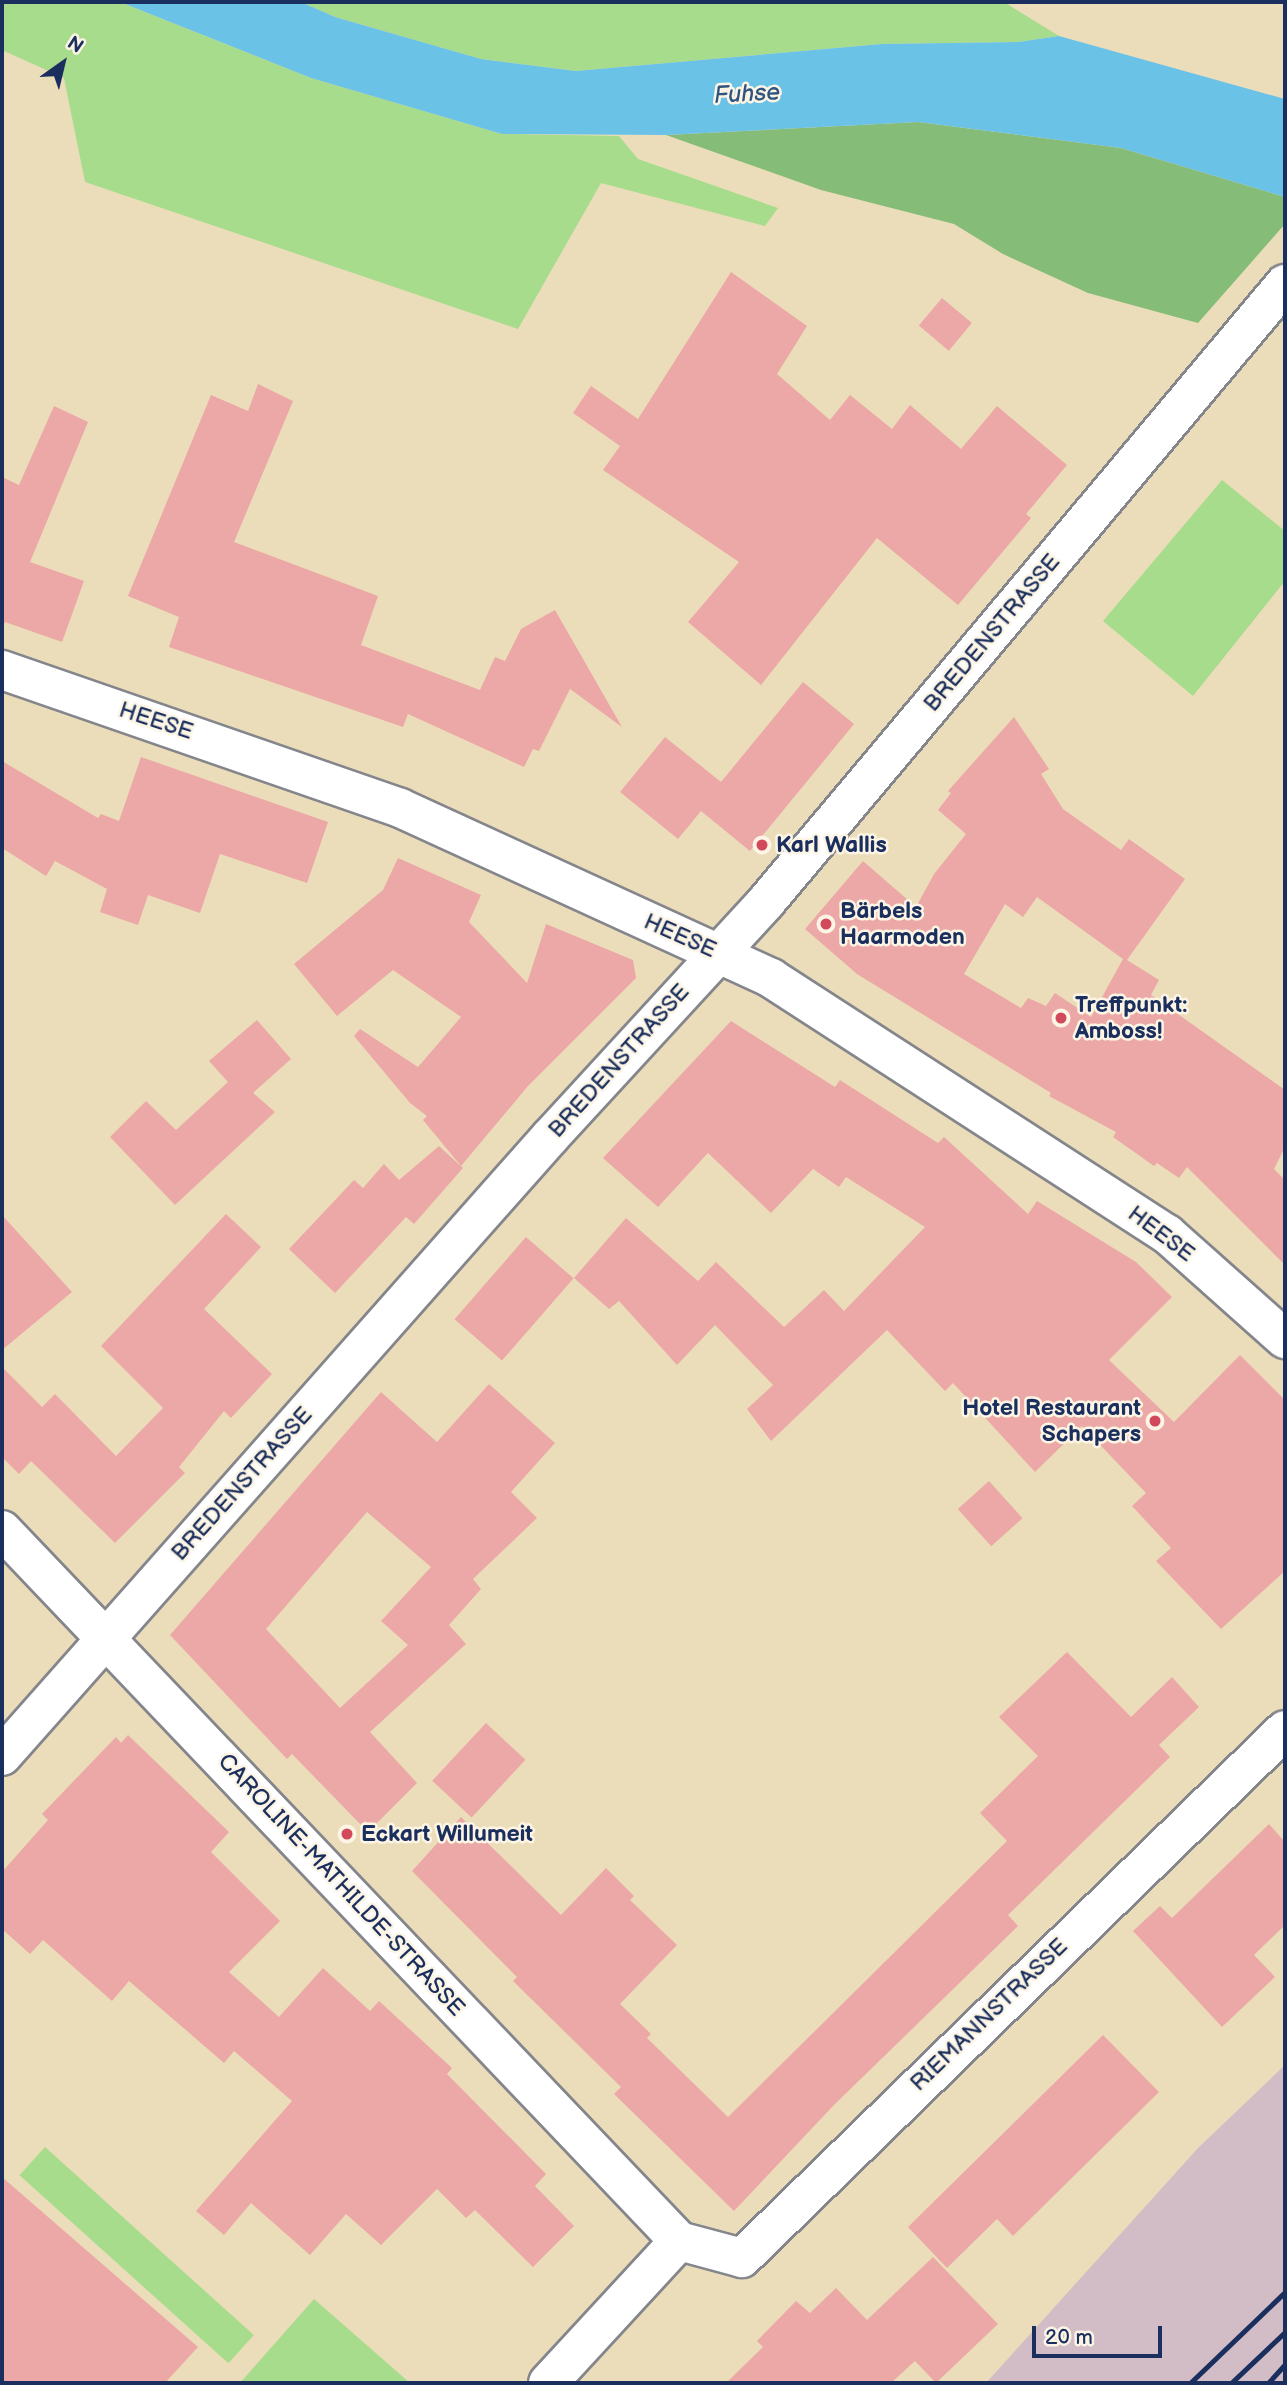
<!DOCTYPE html>
<meta charset="utf-8">
<style>
body{margin:0}
#map{position:relative;width:1287px;height:2385px;overflow:hidden;background:#ecddba;font-family:"Balsamiq Sans",sans-serif}
div>[style]{position:absolute}
[style*='--x']{left:calc(var(--x)*1px);top:calc(var(--y)*1px);width:calc(var(--w)*1px);rotate:calc(var(--a)*1deg)}
.industrial>*{inset:0;background:#d2bdc7}
.green>*{inset:0;background:#a7dc8c;transform-origin:0 0}
.forest>*{inset:0;background:#85bc78}
.water>*{inset:0;background:#6ac2e7}
.building>*{inset:0;background:#eba8a6;transform-origin:0 0}
.roads{filter:drop-shadow(2px 0 #84868c) drop-shadow(-2px 0 #84868c) drop-shadow(0 2px #84868c) drop-shadow(0 -2px #84868c)}
.street>*{height:38px;margin:-19px;padding:0 19px;transform-origin:19px;border-radius:19px;background:#fff}
.secondary>*{height:38px;margin:-19px;padding:0 19px;transform-origin:19px;border-radius:19px;background:#fff}
.rail>*{height:5px;margin:-2.5px;padding:0 2.5px;transform-origin:2.5px;border-radius:2.5px;background:#1b2f5e}
.dots>*{width:19px;height:19px;translate:-50% -50%;box-sizing:border-box;border:4px solid #fcf5e5;border-radius:50%}
span{translate:-50% -50%;white-space:nowrap;text-align:center;line-height:1.15;-webkit-text-stroke:5px #fcf5e5;paint-order:stroke}
.street-label{font-size:23px;color:#1b2f5e}
.poi-label{font-size:23px;color:#1b2f5e;font-weight:700}
.left{translate:0 -50%;text-align:left}
.right{translate:-100% -50%;text-align:right}
.water-label{font-size:24px;color:#2f5480;font-style:italic}
.frame{position:absolute;inset:0;border:4px solid #1b2f5e;pointer-events:none}
.north{position:absolute;left:28px;top:28px;width:70px;height:70px;-webkit-text-stroke:5px #fcf5e5;paint-order:stroke;rotate:34deg;font-size:19px;font-weight:700;line-height:28px;text-align:center;color:#1b2f5e}
.north::after{content:'';display:block;margin:auto;width:24px;height:32px;background:#1b2f5e;clip-path:polygon(50% 0,100% 100%,50% 72%,0 100%)}
.scale{position:absolute;left:1032px;top:2326px;width:130px;height:32px;box-sizing:border-box;border:4px solid #1b2f5e;border-top:0;padding-left:9px;font-size:21px;line-height:24px;white-space:nowrap;color:#1b2f5e;-webkit-text-stroke:5px #fcf5e5;paint-order:stroke}
</style>
<div id="map">
<div class="industrial">
<div style="clip-path:polygon(1285px 2065px,1285px 2383px,986px 2383px,1198px 2148px)"></div>
</div>
<div class="green">
<div style="clip-path:polygon(2px 2px,120px 2px,311px 78px,502px 134px,619px 136px,638px 159px,778px 208px,765px 226px,601px 183px,518px 329px,85px 182px,64px 78px,2px 50px)"></div>
<div style="clip-path:polygon(301px 2px,1004px 2px,1059px 36px,1018px 42px,882px 44px,576px 71px,481px 59px,335px 17px)"></div>
<div style="clip-path:polygon(1222px 480px,1285px 531px,1285px 581px,1193px 696px,1103px 621px)"></div>
<div style="left:45px;top:2147px;width:281px;height:38px;rotate:42deg"></div>
<div style="clip-path:polygon(314px 2299px,410px 2383px,240px 2383px)"></div>
</div>
<div class="forest">
<div style="clip-path:polygon(918px 122px,1121px 148px,1285px 197px,1285px 224px,1198px 323px,1088px 293px,1003px 254px,954px 224px,821px 190px,666px 135px)"></div>
</div>
<div class="water">
<div style="clip-path:polygon(120px 2px,301px 2px,335px 17px,481px 59px,576px 71px,882px 44px,1018px 42px,1059px 36px,1285px 99px,1285px 197px,1121px 148px,918px 122px,666px 135px,502px 134px,311px 78px)"></div>
</div>
<div class="building">
<div style="clip-path:polygon(731px 272px,807px 326px,777px 374px,830px 420px,850px 395px,892px 429px,910px 405px,961px 449px,997px 406px,1067px 465px,1026px 514px,1031px 518px,958px 605px,877px 538px,761px 685px,688px 622px,739px 562px,603px 470px,620px 446px,573px 413px,591px 386px,638px 419px)"></div>
<div style="left:942px;top:298px;width:39px;height:36px;rotate:40deg"></div>
<div style="clip-path:polygon(258px 384px,293px 401px,234px 542px,378px 596px,361px 645px,480px 690px,495px 657px,505px 661px,521px 629px,555px 610px,622px 727px,570px 689px,539px 751px,533px 749px,524px 767px,408px 714px,403px 727px,169px 647px,179px 617px,128px 596px,211px 395px,248px 411px)"></div>
<div style="clip-path:polygon(54px 406px,88px 422px,30px 562px,84px 581px,62px 642px,5px 622px,2px 629px,2px 477px,19px 485px)"></div>
<div style="clip-path:polygon(803px 682px,854px 724px,750px 851px,701px 811px,678px 839px,620px 792px,665px 737px,721px 782px)"></div>
<div style="clip-path:polygon(evenodd,1014px 717px,1049px 769px,1041px 774px,1063px 809px,1121px 850px,1129px 839px,1185px 879px,1127px 960px,1159px 980px,1151px 995px,1285px 1090px,1285px 1147px,1274px 1169px,1285px 1180px,1285px 1265px,1187px 1167px,1179px 1178px,1157px 1163px,1154px 1166px,1113px 1137px,1116px 1132px,1049px 1096px,1051px 1093px,857px 974px,805px 929px,863px 861px,916px 907px,934px 874px,966px 834px,938px 810px,951px 793px,948px 791px,1014px 717px,1037px 897px,1123px 959px,1091px 1017px,1055px 993px,1046px 1006px,1028px 998px,1021px 1008px,964px 974px,1005px 904px,1023px 917px,1037px 897px)"></div>
<div style="clip-path:polygon(141px 757px,328px 822px,307px 883px,220px 854px,200px 913px,148px 895px,138px 925px,100px 912px,107px 889px,55px 861px,46px 876px,2px 848px,2px 761px,98px 818px,101px 814px,119px 821px)"></div>
<div style="clip-path:polygon(398px 858px,481px 895px,469px 922px,527px 983px,546px 924px,633px 960px,636px 978px,528px 1086px,461px 1166px,423px 1120px,427px 1116px,410px 1103px,354px 1036px,360px 1029px,418px 1067px,461px 1017px,393px 970px,337px 1016px,294px 964px,383px 890px)"></div>
<div style="clip-path:polygon(257px 1020px,291px 1059px,253px 1093px,275px 1112px,175px 1205px,110px 1137px,146px 1101px,176px 1130px,228px 1082px,209px 1061px)"></div>
<div style="clip-path:polygon(731px 1021px,835px 1087px,840px 1080px,938px 1143px,944px 1137px,1028px 1214px,1037px 1201px,1136px 1262px,1172px 1297px,1109px 1360px,1174px 1422px,1240px 1355px,1285px 1400px,1285px 1571px,1221px 1629px,1156px 1561px,1171px 1548px,1132px 1506px,1146px 1493px,1082px 1426px,1035px 1472px,953px 1383px,945px 1391px,887px 1330px,771px 1441px,747px 1409px,773px 1385px,715px 1325px,677px 1365px,619px 1301px,609px 1309px,574px 1278px,626px 1218px,698px 1281px,716px 1262px,784px 1327px,824px 1290px,844px 1311px,925px 1227px,846px 1177px,839px 1187px,813px 1169px,771px 1213px,708px 1153px,658px 1207px,603px 1158px)"></div>
<div style="clip-path:polygon(439px 1146px,463px 1168px,414px 1224px,406px 1217px,335px 1293px,289px 1249px,354px 1180px,363px 1188px,384px 1164px,399px 1180px)"></div>
<div style="clip-path:polygon(226px 1214px,261px 1247px,204px 1309px,272px 1374px,231px 1418px,224px 1411px,179px 1467px,185px 1473px,115px 1543px,31px 1461px,19px 1474px,2px 1457px,2px 1367px,42px 1407px,55px 1394px,116px 1456px,163px 1408px,101px 1346px)"></div>
<div style="clip-path:polygon(2px 1215px,72px 1292px,2px 1350px)"></div>
<div style="left:526px;top:1237px;width:63px;height:109px;rotate:41deg"></div>
<div style="clip-path:polygon(evenodd,489px 1384px,555px 1443px,511px 1492px,537px 1518px,473px 1579px,481px 1589px,449px 1625px,466px 1644px,370px 1732px,417px 1783px,372px 1828px,365px 1821px,361px 1825px,292px 1754px,287px 1759px,170px 1635px,381px 1392px,437px 1442px,489px 1384px,367px 1512px,431px 1567px,381px 1621px,408px 1645px,340px 1708px,266px 1629px,367px 1512px)"></div>
<div style="left:989px;top:1481px;width:50px;height:42px;rotate:48deg"></div>
<div style="clip-path:polygon(1067px 1652px,1131px 1717px,1172px 1677px,1199px 1707px,1159px 1745px,1170px 1757px,1008px 1915px,1018px 1926px,834px 2105px,734px 2211px,614px 2094px,621px 2087px,513px 1981px,517px 1977px,412px 1871px,461px 1817px,561px 1915px,606px 1868px,634px 1896px,630px 1900px,677px 1945px,620px 2004px,651px 2034px,647px 2038px,728px 2117px,1007px 1841px,980px 1813px,1038px 1756px,999px 1717px)"></div>
<div style="left:486px;top:1723px;width:54px;height:79px;rotate:43deg"></div>
<div style="clip-path:polygon(128px 1735px,229px 1832px,211px 1852px,280px 1921px,229px 1972px,279px 2017px,323px 1968px,370px 2011px,379px 2001px,452px 2068px,447px 2074px,546px 2174px,535px 2186px,574px 2226px,533px 2267px,475px 2210px,466px 2218px,437px 2189px,381px 2245px,346px 2214px,310px 2255px,251px 2203px,224px 2235px,196px 2211px,292px 2101px,234px 2051px,224px 2063px,129px 1981px,112px 2001px,43px 1940px,30px 1954px,2px 1929px,2px 1872px,48px 1820px,42px 1814px,116px 1737px,121px 1743px)"></div>
<div style="clip-path:polygon(1269px 1824px,1285px 1842px,1285px 1925px,1254px 1955px,1275px 1977px,1222px 2027px,1133px 1931px,1160px 1906px,1172px 1918px)"></div>
<div style="clip-path:polygon(1103px 2035px,1159px 2092px,1013px 2236px,997px 2219px,947px 2268px,908px 2227px)"></div>
<div style="clip-path:polygon(2px 2177px,198px 2347px,165px 2383px,2px 2383px)"></div>
<div style="clip-path:polygon(933px 2257px,998px 2324px,936px 2383px,915px 2361px,891px 2383px,726px 2383px,763px 2347px,757px 2341px,796px 2301px,810px 2313px,836px 2288px,867px 2320px)"></div>
</div>
<div class="roads">
<div class="street">
<div style="--x:2;--y:1530;--w:982;--a:46.4"></div>
<div style="--x:2;--y:1756;--w:828;--a:-48.48"></div>
<div style="--x:551;--y:1136;--w:318;--a:-47.4"></div>
<div style="--x:766;--y:902;--w:807;--a:-49.98"></div>
<div style="--x:679;--y:2241;--w:65;--a:15.1"></div>
<div style="--x:742;--y:2258;--w:757;--a:-44.2"></div>
<div style="--x:548;--y:2383;--w:193;--a:-47.3"></div>
</div>
<div class="secondary">
<div style="--x:2;--y:670;--w:421;--a:19.1"></div>
<div style="--x:400;--y:808;--w:408;--a:24.6"></div>
<div style="--x:771;--y:978;--w:472;--a:32.9"></div>
<div style="--x:1167;--y:1234;--w:158;--a:41.7"></div>
</div>
</div>
<div class="rail">
<div style="--x:1190;--y:2383;--w:132;--a:-43.8"></div>
<div style="--x:1231;--y:2383;--w:74;--a:-43.4"></div>
<div style="--x:1268;--y:2383;--w:25;--a:-48"></div>
</div>
<div class="dots">
<div style="left:762px;top:845px;background:#d1495b"></div>
<div style="left:826px;top:924px;background:#d1495b"></div>
<div style="left:1061px;top:1018px;background:#d1495b"></div>
<div style="left:1155px;top:1421px;background:#d1495b"></div>
<div style="left:347px;top:1834px;background:#d1495b"></div>
</div>
<div class="street-label">
<span style="left:992px;top:633px;rotate:-50deg">BREDENSTRASSE</span>
<span style="left:156px;top:721px;rotate:18deg">HEESE</span>
<span style="left:680px;top:936px;rotate:24deg">HEESE</span>
<span style="left:619px;top:1061px;rotate:-48deg">BREDENSTRASSE</span>
<span style="left:1161px;top:1234px;rotate:37deg">HEESE</span>
<span style="left:242px;top:1484px;rotate:-48deg">BREDENSTRASSE</span>
<span style="left:341px;top:1885px;rotate:47deg">CAROLINE-MATHILDE-STRASSE</span>
<span style="left:989px;top:2015px;rotate:-44deg">RIEMANNSTRASSE</span>
</div>
<div class="poi-label">
<span class="left" style="left:776px;top:845px">Karl Wallis</span>
<span class="left" style="left:840px;top:924px">Bärbels<br>Haarmoden</span>
<span class="left" style="left:1075px;top:1018px">Treffpunkt:<br>Amboss!</span>
<span class="right" style="left:1141px;top:1421px">Hotel Restaurant<br>Schapers</span>
<span class="left" style="left:361px;top:1834px">Eckart Willumeit</span>
</div>
<div class="water-label">
<span style="left:747px;top:94px;rotate:-3deg">Fuhse</span>
</div>
<div class="frame"></div>
<div class="north">N</div>
<div class="scale">20 m</div>
</div>
